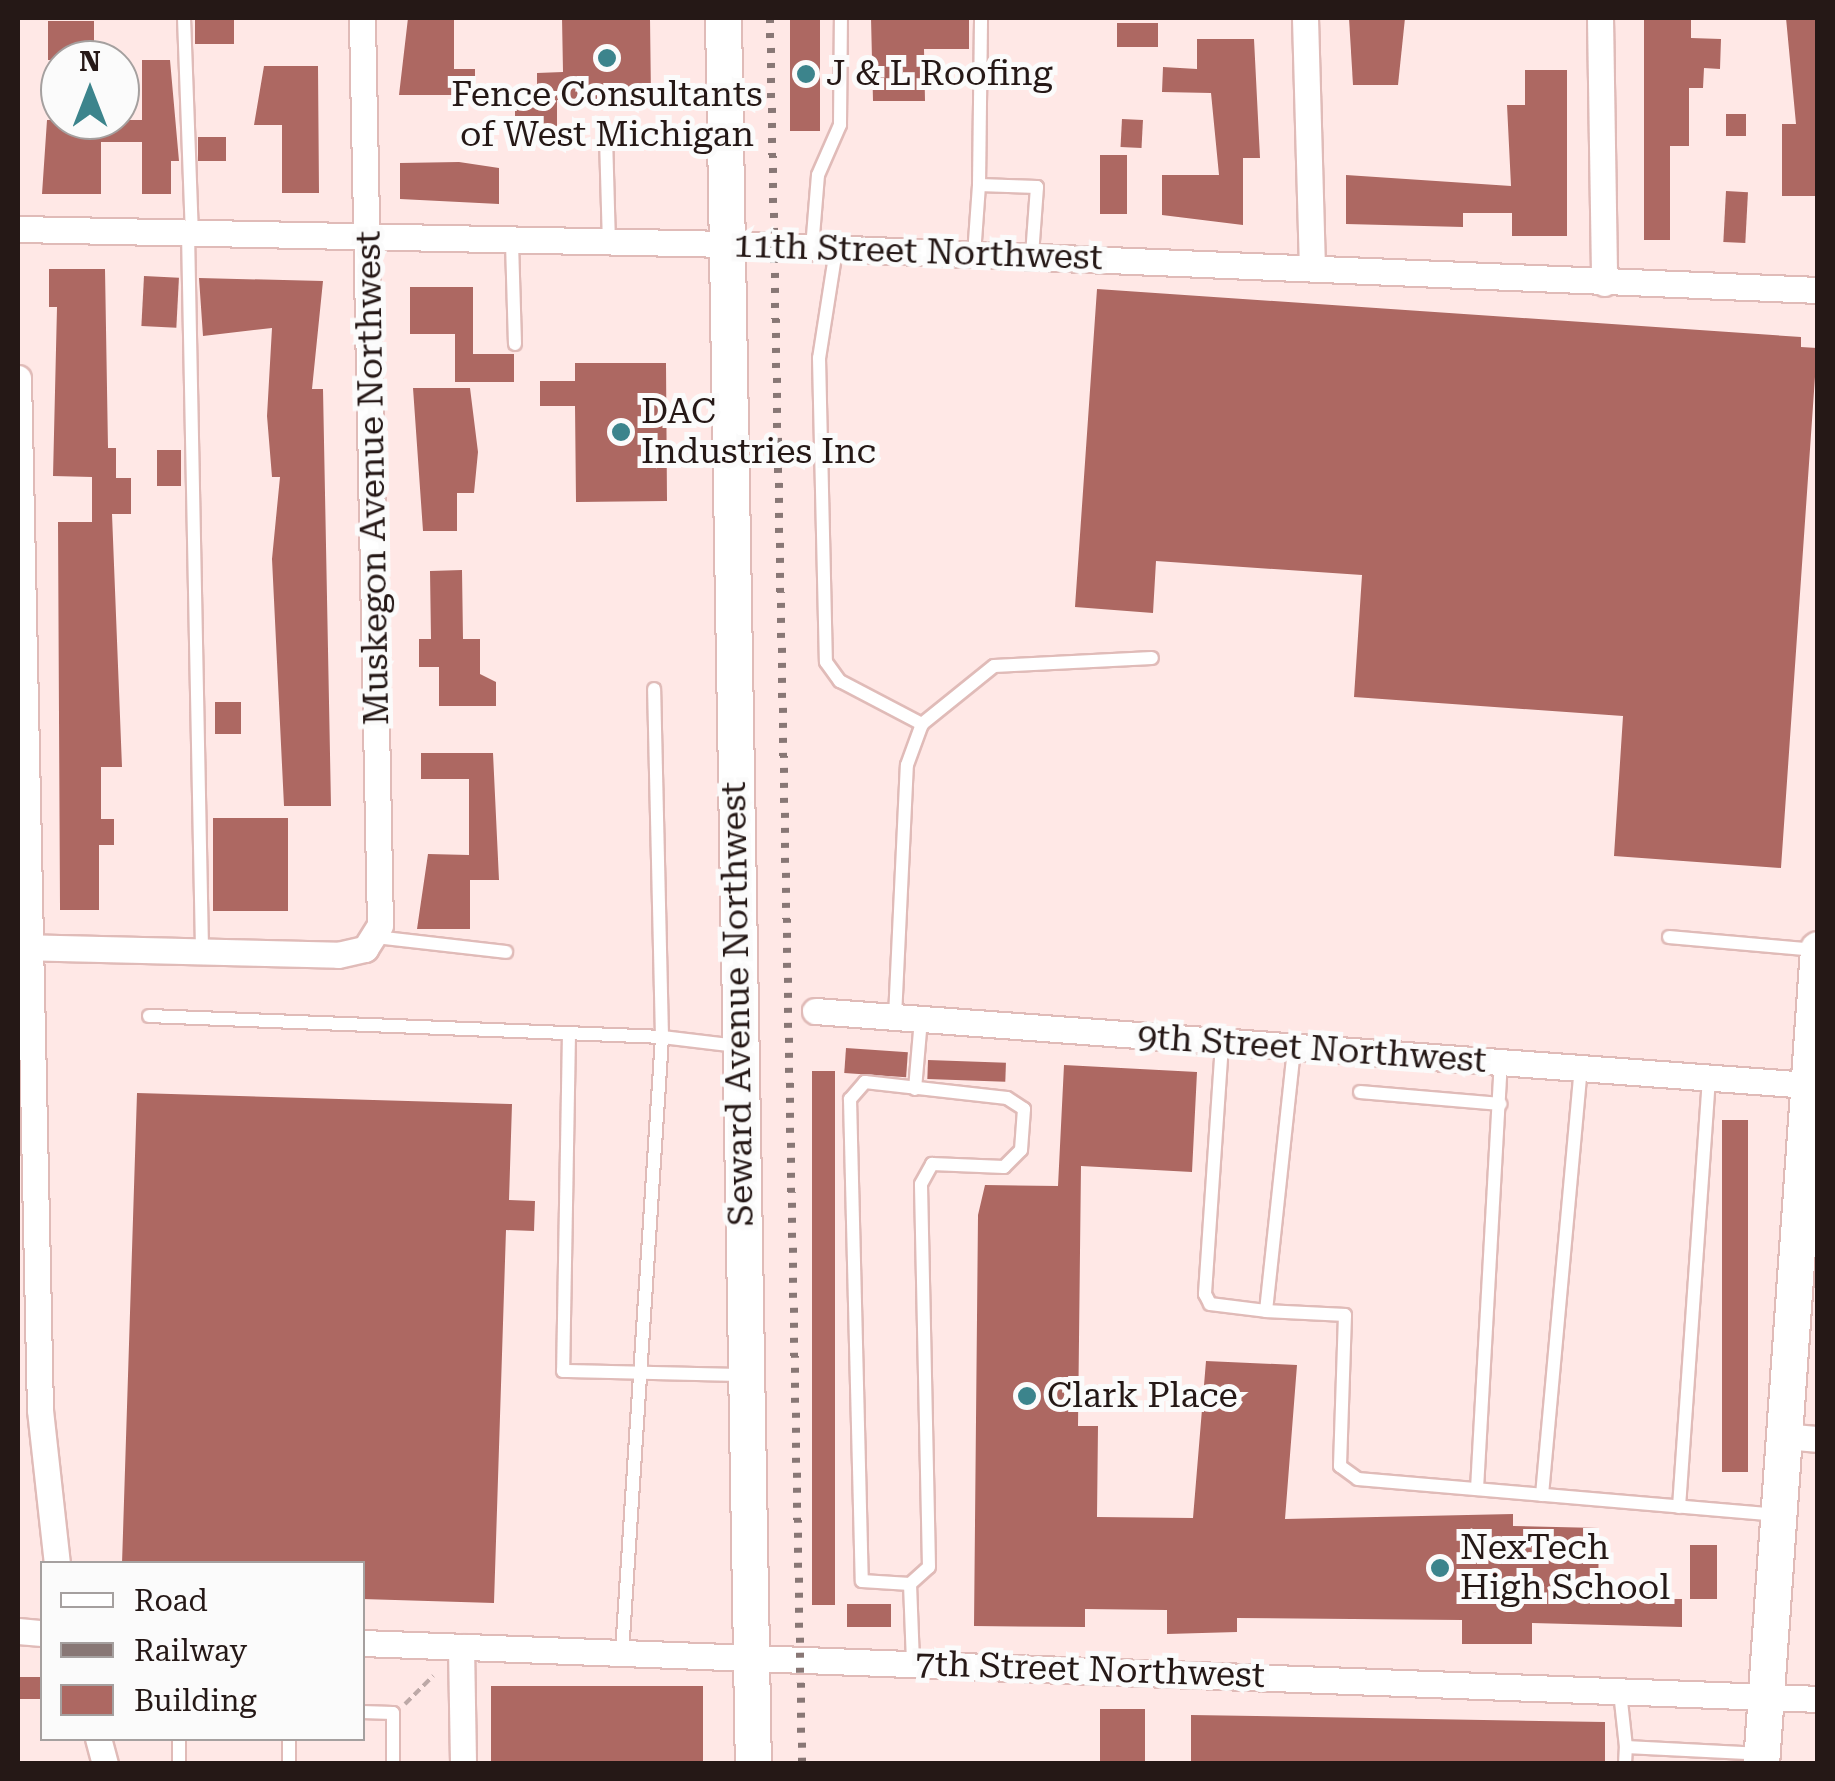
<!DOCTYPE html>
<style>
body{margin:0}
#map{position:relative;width:1835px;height:1781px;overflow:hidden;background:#ffe8e6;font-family:"Roboto Serif",serif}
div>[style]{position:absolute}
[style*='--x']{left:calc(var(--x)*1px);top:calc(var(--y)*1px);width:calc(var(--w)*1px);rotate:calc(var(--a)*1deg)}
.building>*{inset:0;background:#ad6862;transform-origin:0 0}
.path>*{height:4px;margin-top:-2px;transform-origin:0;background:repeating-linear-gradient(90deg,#bda9a7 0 8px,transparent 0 13px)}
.roads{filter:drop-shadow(2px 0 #e0bbb8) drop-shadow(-2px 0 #e0bbb8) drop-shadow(0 2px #e0bbb8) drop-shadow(0 -2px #e0bbb8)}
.lane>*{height:12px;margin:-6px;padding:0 6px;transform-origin:6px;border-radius:6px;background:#fff}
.street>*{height:25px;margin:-12.5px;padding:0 12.5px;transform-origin:12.5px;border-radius:12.5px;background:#fff}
.secondary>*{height:35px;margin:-17.5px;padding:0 17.5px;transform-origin:17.5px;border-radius:17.5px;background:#fff}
.rail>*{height:8px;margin-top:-4px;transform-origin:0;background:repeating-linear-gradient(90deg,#887775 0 5px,transparent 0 15px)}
.dots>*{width:28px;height:28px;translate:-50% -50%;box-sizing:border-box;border:5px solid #fbfbfb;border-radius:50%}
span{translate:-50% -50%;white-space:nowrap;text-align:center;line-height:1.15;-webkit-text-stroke:10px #fbfbfb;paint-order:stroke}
.poi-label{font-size:35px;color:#251816}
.left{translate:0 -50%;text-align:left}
.street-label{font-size:35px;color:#251816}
.frame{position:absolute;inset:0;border:20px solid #251816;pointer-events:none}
.legend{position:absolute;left:40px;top:1561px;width:325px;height:180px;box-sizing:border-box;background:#fbfbfb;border:2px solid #a5a09f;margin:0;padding:12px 18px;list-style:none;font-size:30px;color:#251816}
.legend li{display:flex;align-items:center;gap:20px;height:50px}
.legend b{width:50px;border:2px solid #a5a09f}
.north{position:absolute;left:40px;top:40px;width:100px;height:100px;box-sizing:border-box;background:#fbfbfb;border:2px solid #a5a09f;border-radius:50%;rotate:0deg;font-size:28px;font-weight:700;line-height:40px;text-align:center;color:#251816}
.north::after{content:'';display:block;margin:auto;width:35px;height:45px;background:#3c848c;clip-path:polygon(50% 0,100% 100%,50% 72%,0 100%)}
</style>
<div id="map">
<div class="building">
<div style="left:195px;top:18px;width:39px;height:26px"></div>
<div style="clip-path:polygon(408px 18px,454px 18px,454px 69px,475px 69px,475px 95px,399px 95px)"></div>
<div style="clip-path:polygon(562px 18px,650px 18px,651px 99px,557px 100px,557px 132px,515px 132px,515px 107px,537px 106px,537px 73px,563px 72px)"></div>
<div style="left:790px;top:18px;width:30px;height:113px"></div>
<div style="clip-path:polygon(871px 18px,969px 18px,969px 49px,924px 49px,925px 101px,873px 101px)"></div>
<div style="clip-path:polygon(1349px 18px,1405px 18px,1398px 85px,1353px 85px)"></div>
<div style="clip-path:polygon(1644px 18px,1691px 18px,1691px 38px,1721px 39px,1720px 69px,1704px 68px,1703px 88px,1689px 88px,1689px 146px,1670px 146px,1670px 240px,1644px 240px)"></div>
<div style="clip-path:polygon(1786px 18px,1818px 18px,1818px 196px,1782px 196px,1782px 124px,1796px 124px)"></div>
<div style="left:48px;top:21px;width:46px;height:39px"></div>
<div style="left:1117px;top:23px;width:41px;height:24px"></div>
<div style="clip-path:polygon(1197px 39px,1254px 39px,1260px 158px,1243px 158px,1243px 225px,1162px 215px,1162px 175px,1219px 175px,1211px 93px,1162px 92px,1163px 67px,1197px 69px)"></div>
<div style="clip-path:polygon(142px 60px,170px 60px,179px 161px,171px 161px,171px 194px,142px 194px,142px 142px,101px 142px,101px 194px,42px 194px,47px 120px,142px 120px)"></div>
<div style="clip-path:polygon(264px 66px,318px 66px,319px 193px,282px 193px,282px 125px,254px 125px)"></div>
<div style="clip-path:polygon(1525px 70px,1567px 70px,1567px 236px,1512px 236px,1512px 213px,1463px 213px,1463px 227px,1346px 224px,1346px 175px,1511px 186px,1507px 105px,1525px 105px)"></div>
<div style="left:1726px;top:114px;width:20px;height:22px"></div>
<div style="left:1122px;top:119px;width:21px;height:28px;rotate:3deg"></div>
<div style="left:198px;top:137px;width:28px;height:24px"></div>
<div style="left:1100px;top:155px;width:27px;height:59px"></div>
<div style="clip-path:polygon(459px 162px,499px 168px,499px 204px,400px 199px,400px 163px)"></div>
<div style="left:1726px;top:191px;width:22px;height:51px;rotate:3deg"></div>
<div style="clip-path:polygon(49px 269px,105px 269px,108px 448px,116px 448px,116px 478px,131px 478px,131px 514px,112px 514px,122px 767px,101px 767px,101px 819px,114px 819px,114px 845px,99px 845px,99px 910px,60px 910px,58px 522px,92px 522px,92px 477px,53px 476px,57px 307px,49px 307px)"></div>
<div style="left:144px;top:276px;width:35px;height:50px;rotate:3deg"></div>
<div style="clip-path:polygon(199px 278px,323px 281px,312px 389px,323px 389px,331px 806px,284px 806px,272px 559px,280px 477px,272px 477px,267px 416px,272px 328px,203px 336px)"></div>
<div style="clip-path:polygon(410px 287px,473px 287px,473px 354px,514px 354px,514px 382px,455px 382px,455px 334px,410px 334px)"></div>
<div style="clip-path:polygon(1097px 289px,1801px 337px,1801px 347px,1817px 348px,1781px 868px,1614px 856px,1623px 716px,1354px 697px,1362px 575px,1156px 561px,1153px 613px,1075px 607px)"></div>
<div style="clip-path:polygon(575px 363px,666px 363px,667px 501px,576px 502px,575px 406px,540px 406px,540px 381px,575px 381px)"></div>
<div style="clip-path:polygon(413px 388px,470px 388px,478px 452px,474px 493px,457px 493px,457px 531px,423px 531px)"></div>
<div style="left:157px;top:450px;width:24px;height:36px"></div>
<div style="clip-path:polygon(462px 570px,463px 639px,480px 639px,480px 674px,496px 682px,496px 706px,439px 706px,439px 667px,419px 667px,419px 639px,431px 639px,430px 571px)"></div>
<div style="left:215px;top:702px;width:26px;height:32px"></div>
<div style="clip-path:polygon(421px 753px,493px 753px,499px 880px,470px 880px,470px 929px,417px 929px,428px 854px,469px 855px,469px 779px,421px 779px)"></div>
<div style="left:213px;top:818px;width:75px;height:93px"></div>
<div style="left:846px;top:1048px;width:62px;height:25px;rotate:4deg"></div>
<div style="left:928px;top:1060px;width:78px;height:19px;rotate:2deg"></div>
<div style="clip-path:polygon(1064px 1065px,1197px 1072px,1192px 1172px,1081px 1166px,1078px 1426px,1098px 1426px,1097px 1517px,1193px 1518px,1206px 1361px,1297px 1365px,1285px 1519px,1513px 1514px,1513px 1526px,1599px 1528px,1598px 1599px,1682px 1599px,1682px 1627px,1532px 1623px,1532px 1644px,1462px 1644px,1462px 1620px,1237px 1618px,1237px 1632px,1167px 1634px,1167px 1610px,1085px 1609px,1085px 1627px,974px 1626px,978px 1215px,985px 1185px,1058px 1186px)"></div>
<div style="left:812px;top:1071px;width:23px;height:534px"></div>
<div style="clip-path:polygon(137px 1093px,512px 1104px,509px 1200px,535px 1201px,534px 1231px,506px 1230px,494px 1603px,362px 1599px,362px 1564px,122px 1564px)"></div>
<div style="left:1722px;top:1120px;width:26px;height:352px"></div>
<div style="left:1690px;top:1545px;width:27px;height:54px"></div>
<div style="left:847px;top:1604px;width:44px;height:23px"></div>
<div style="left:18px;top:1677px;width:24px;height:22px"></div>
<div style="left:491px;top:1686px;width:212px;height:78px"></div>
<div style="left:1100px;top:1709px;width:45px;height:55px"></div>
<div style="clip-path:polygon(1191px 1715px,1605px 1722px,1605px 1764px,1191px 1764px)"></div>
</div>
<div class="path">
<div style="--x:405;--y:1704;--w:40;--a:-45"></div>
</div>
<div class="roads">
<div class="lane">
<div style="--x:184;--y:18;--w:215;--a:87.9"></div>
<div style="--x:606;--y:137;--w:107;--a:88.4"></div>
<div style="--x:979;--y:185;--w:167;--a:-89.3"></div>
<div style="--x:188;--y:233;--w:719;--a:88.88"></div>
<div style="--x:512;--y:243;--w:101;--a:88.3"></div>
<div style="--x:812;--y:248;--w:73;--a:-85.3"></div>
<div style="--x:818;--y:175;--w:55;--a:-66.3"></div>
<div style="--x:840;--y:125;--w:107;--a:-89.5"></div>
<div style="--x:836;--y:250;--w:109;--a:98.9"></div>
<div style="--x:819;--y:358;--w:304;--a:88.7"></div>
<div style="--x:826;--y:662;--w:24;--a:54"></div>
<div style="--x:840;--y:681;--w:93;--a:27.7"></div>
<div style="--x:974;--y:255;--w:70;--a:-85.9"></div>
<div style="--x:979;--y:185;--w:58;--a:2"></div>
<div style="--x:1037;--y:187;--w:68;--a:94.2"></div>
<div style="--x:375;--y:937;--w:132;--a:6.5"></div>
<div style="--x:1669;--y:937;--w:147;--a:5.1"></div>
<div style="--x:149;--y:1016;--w:513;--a:2.34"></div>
<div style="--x:662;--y:1037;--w:348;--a:-91.3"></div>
<div style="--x:895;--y:1017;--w:252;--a:-87.3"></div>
<div style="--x:907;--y:765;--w:44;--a:-69.9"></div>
<div style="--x:922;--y:724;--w:92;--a:-38.9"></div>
<div style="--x:994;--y:666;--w:158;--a:-2.9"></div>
<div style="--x:569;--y:1033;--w:338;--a:91"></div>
<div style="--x:563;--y:1371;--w:181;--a:1.3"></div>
<div style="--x:1222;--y:1044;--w:251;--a:93.9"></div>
<div style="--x:1205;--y:1294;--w:11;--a:63"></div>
<div style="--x:1210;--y:1304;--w:56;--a:7.1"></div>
<div style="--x:1294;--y:1049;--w:263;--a:96.1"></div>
<div style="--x:1266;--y:1311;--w:79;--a:2.9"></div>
<div style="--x:1345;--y:1315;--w:151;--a:91.9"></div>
<div style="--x:1340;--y:1466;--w:22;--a:36"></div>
<div style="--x:1358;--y:1479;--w:419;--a:4.9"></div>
<div style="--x:915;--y:1089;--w:70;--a:-85.1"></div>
<div style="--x:1360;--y:1092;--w:141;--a:4.9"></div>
<div style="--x:1477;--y:1489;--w:427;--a:-86.8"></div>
<div style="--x:1542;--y:1495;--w:428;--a:-84.8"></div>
<div style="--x:1679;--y:1507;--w:430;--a:-86"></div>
<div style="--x:910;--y:1584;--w:25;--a:-42"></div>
<div style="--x:929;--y:1567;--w:383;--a:-91.2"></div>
<div style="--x:921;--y:1184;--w:23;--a:-61"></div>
<div style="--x:932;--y:1164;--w:72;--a:2.4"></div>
<div style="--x:1004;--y:1167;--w:24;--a:-45"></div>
<div style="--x:1021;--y:1150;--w:41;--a:-85.8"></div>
<div style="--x:1024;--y:1109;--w:20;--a:-147"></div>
<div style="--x:1007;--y:1098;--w:143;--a:-173.6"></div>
<div style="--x:865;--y:1082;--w:23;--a:131"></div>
<div style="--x:850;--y:1099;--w:482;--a:88.6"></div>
<div style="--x:862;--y:1581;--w:48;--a:3.6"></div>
<div style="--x:910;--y:1584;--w:79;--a:87.8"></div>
<div style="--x:622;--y:1653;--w:617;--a:-86.28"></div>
<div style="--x:662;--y:1037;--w:76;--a:6.8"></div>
<div style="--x:1620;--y:1692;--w:55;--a:83.8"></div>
<div style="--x:1626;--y:1747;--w:136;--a:2.9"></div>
<div style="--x:362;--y:1712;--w:31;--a:2"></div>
<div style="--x:393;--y:1713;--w:51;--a:90"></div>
<div style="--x:179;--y:1738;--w:26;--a:90"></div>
<div style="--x:289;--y:1738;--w:26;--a:90"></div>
<div style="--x:1625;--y:1764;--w:17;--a:-87"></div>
</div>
<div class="street">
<div style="--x:1305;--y:18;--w:250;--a:88.4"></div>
<div style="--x:1600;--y:18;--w:265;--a:89.1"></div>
<div style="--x:18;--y:229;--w:712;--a:1.21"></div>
<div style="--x:730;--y:244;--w:1089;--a:2.42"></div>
<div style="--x:18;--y:378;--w:1032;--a:88.78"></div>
<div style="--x:40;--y:1410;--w:155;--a:83.7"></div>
<div style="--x:18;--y:947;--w:320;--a:1.4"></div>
<div style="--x:338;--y:955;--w:28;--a:-13"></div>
<div style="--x:365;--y:949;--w:28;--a:-58"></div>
<div style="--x:380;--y:925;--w:907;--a:-91.14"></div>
<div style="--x:815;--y:1011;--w:996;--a:4.26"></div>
<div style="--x:1783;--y:1436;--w:35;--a:5"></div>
<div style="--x:18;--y:1631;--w:24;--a:5"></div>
<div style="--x:362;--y:1643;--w:1457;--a:2.2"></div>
<div style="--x:461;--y:1647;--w:117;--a:89"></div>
<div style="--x:98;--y:1738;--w:27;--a:75"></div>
</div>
<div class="secondary">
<div style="--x:723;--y:18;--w:1746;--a:89.02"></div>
<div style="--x:1761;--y:1764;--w:817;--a:-86"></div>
</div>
</div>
<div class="rail">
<div style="--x:770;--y:18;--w:1746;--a:88.95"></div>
</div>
<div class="dots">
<div style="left:607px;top:58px;background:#3c848c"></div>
<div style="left:806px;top:74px;background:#3c848c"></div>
<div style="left:621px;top:432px;background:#3c848c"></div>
<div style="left:1027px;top:1396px;background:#3c848c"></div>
<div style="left:1440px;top:1568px;background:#3c848c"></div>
</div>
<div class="poi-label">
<span class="left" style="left:826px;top:74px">J &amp; L Roofing</span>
<span style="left:607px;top:115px">Fence Consultants<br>of West Michigan</span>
<span class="left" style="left:641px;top:432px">DAC<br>Industries Inc</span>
<span class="left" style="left:1047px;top:1396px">Clark Place</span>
<span class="left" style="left:1460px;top:1568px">NexTech<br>High School</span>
</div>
<div class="street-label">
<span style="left:918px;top:252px;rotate:2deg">11th Street Northwest</span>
<span style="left:373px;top:478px;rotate:-91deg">Muskegon Avenue Northwest</span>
<span style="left:738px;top:1004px;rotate:-91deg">Seward Avenue Northwest</span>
<span style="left:1312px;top:1049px;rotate:4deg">9th Street Northwest</span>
<span style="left:1090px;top:1670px;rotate:2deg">7th Street Northwest</span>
</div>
<div class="frame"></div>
<ul class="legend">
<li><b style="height:12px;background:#fff"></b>Road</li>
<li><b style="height:12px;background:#887775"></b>Railway</li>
<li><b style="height:28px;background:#ad6862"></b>Building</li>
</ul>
<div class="north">N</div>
</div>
